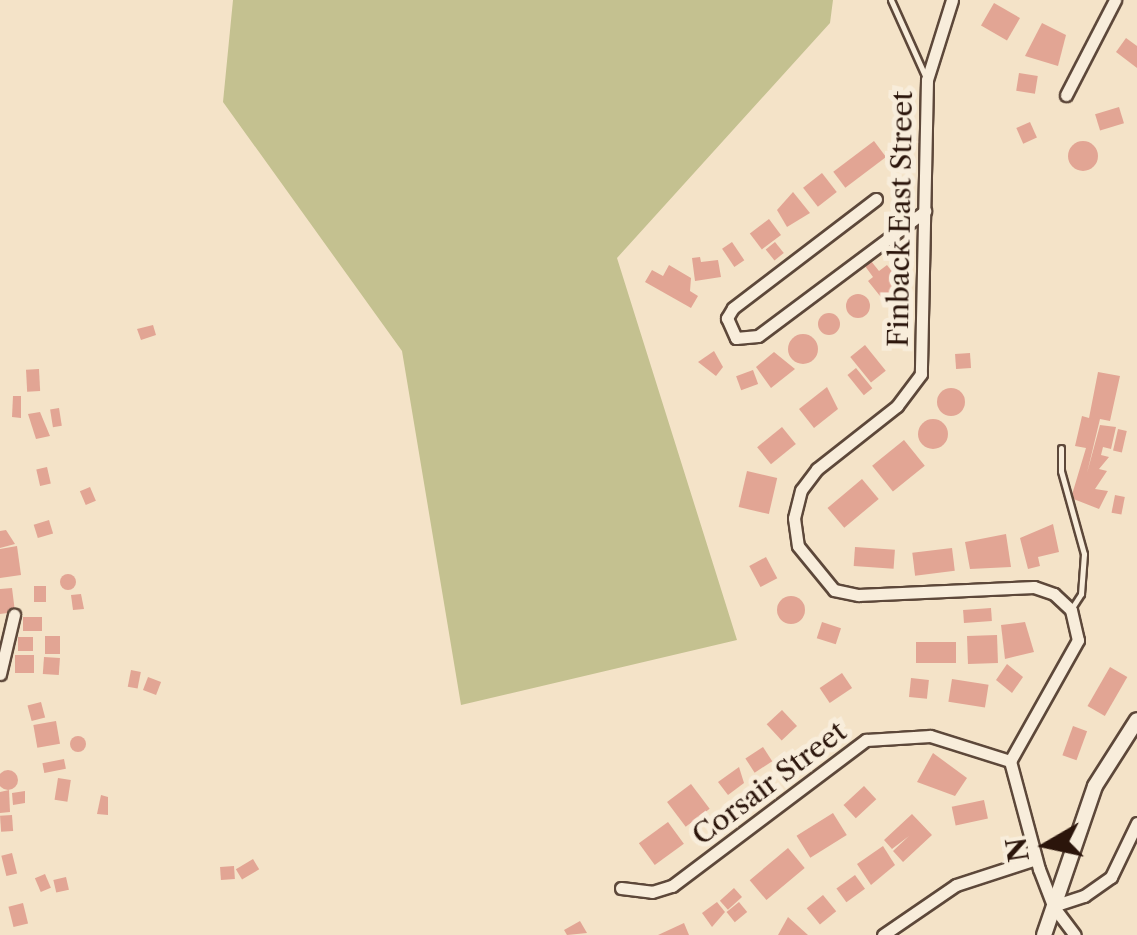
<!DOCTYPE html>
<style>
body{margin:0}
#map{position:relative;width:1137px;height:935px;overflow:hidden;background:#f4e3c8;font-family:"Libre Caslon Text",serif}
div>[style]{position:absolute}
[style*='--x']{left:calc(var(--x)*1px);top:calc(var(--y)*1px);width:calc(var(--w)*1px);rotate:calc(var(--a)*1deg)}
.green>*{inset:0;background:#c4c190}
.building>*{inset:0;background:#e2a594;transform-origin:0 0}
.round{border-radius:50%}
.roads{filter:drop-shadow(2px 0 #5d483a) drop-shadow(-2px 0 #5d483a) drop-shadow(0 2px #5d483a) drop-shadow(0 -2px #5d483a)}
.service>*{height:5px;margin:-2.5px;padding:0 2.5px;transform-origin:2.5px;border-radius:2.5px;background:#f8eddb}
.minor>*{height:11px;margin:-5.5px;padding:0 5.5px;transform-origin:5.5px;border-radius:5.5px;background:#f8eddb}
.tertiary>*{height:14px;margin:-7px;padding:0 7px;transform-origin:7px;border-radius:7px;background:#f8eddb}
span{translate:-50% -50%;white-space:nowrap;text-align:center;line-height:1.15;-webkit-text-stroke:10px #f8eddb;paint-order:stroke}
.street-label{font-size:28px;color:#2b150b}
.north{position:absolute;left:997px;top:795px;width:100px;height:100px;-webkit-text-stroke:8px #f8eddb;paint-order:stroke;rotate:261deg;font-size:28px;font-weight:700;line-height:40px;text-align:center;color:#2b150b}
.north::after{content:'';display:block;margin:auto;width:35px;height:45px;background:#2b150b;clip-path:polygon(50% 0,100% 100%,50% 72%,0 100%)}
</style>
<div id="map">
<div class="green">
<div style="clip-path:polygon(233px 0,833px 0,830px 23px,617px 258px,737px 640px,461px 705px,402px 351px,223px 102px)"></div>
</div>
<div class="building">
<div style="left:994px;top:3px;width:30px;height:26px;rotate:30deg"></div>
<div style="clip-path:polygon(1042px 23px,1066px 35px,1058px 66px,1025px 56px)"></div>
<div style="clip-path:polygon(1126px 38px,1137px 46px,1137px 68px,1116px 52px)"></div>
<div style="left:1019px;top:73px;width:19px;height:18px;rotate:9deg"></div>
<div style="left:1119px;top:107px;width:17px;height:25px;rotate:73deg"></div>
<div style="left:1030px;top:122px;width:17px;height:15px;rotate:66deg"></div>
<div class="round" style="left:1068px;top:141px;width:30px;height:30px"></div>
<div style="left:874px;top:141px;width:20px;height:51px;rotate:53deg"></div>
<div style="left:822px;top:173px;width:24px;height:24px;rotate:52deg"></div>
<div style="clip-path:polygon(793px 192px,810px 213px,787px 227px,777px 210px)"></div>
<div style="left:769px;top:219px;width:20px;height:24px;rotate:53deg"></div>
<div style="left:732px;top:242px;width:22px;height:12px;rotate:56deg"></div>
<div style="left:775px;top:242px;width:14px;height:12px;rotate:51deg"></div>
<div style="clip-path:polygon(700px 257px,701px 262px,718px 260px,721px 277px,695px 281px,692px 258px)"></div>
<div style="clip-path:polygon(871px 261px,879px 271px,887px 265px,903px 286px,884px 301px,868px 281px,873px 277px,865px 266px)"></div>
<div style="clip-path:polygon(669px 265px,691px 278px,690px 291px,698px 296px,691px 308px,645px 282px,652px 270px,663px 276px)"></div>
<div class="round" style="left:846px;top:294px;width:24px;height:24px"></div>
<div class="round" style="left:818px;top:313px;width:22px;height:22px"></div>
<div style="clip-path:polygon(153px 325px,156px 335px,141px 340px,137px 329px)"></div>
<div class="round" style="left:788px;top:334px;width:30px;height:30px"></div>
<div style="left:865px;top:345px;width:33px;height:19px;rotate:51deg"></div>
<div style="clip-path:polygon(714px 351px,723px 367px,716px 376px,698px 362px)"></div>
<div style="clip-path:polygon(774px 352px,795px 369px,771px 388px,756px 367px)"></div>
<div style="left:970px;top:353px;width:15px;height:15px;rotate:86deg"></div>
<div style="left:856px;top:368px;width:26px;height:11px;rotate:51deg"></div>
<div style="left:39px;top:369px;width:22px;height:13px;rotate:87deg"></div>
<div style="left:753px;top:370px;width:15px;height:18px;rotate:70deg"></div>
<div style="clip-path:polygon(1098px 372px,1120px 376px,1110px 421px,1100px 419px,1087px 473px,1100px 425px,1116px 427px,1111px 449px,1103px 447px,1101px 455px,1109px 457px,1099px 469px,1107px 471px,1095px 489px,1108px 491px,1099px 509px,1071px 498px,1086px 448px,1075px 446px,1082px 416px,1089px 418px)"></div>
<div style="clip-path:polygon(827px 387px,838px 409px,814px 428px,799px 409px)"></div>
<div class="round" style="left:937px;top:388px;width:28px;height:28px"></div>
<div style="clip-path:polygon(13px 396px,21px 396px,21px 418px,12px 417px)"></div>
<div style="left:59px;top:408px;width:18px;height:9px;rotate:81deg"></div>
<div style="clip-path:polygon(40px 412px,50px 436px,36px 439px,28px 414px)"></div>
<div class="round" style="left:918px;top:419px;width:30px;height:30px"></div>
<div style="left:782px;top:427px;width:22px;height:32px;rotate:51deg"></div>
<div style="left:1118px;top:429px;width:9px;height:22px;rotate:13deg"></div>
<div style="left:904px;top:440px;width:33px;height:41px;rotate:51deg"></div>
<div style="left:47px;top:467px;width:17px;height:11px;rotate:77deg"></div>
<div style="left:747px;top:471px;width:31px;height:37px;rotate:13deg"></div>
<div style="left:862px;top:479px;width:26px;height:45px;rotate:50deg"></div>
<div style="left:90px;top:487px;width:15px;height:11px;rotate:67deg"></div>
<div style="left:1115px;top:495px;width:10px;height:18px;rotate:11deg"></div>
<div style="left:49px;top:520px;width:14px;height:16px;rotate:73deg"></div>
<div style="clip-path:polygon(1053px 524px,1059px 552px,1038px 557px,1040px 566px,1028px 569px,1020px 538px)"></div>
<div style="clip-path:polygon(6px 530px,15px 544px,0 548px,0 531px)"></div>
<div style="clip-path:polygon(1006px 534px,1011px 567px,970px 569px,965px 542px)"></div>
<div style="clip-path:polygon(17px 546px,21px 575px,0 578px,0 549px)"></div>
<div style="left:855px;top:547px;width:40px;height:19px;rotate:4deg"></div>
<div style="left:952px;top:548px;width:23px;height:40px;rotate:83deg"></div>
<div style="left:766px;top:557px;width:24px;height:19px;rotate:62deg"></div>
<div class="round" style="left:60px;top:574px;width:16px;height:16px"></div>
<div style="left:34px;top:586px;width:12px;height:16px"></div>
<div style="clip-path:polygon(12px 588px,15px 612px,0 614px,0 589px)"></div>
<div style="clip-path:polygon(81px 594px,84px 609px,73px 610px,71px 595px)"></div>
<div class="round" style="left:777px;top:596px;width:28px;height:28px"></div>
<div style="left:991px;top:608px;width:13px;height:28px;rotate:86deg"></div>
<div style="left:42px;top:617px;width:14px;height:19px;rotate:90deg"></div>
<div style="left:822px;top:622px;width:20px;height:17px;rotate:18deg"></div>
<div style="clip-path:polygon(1025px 622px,1034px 652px,1005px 659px,1001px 625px)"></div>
<div style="left:997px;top:635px;width:28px;height:30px;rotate:88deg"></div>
<div style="left:45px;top:636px;width:15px;height:18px"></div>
<div style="left:33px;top:637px;width:14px;height:15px;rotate:90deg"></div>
<div style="left:916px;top:642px;width:40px;height:21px"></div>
<div style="left:34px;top:655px;width:18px;height:19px;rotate:90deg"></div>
<div style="left:44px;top:657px;width:16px;height:17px;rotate:4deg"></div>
<div style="clip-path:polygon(1007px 664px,1023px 677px,1012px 693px,996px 680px)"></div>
<div style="left:1110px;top:667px;width:20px;height:45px;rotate:30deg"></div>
<div style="left:131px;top:670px;width:10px;height:17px;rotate:11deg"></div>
<div style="left:842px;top:673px;width:18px;height:27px;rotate:56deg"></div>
<div style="left:148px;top:677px;width:14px;height:14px;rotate:21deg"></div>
<div style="left:911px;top:678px;width:18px;height:19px;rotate:6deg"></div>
<div style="left:952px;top:679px;width:37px;height:23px;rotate:9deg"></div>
<div style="left:41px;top:702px;width:16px;height:14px;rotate:75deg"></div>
<div style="left:782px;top:710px;width:22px;height:21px;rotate:47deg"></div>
<div style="left:56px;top:721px;width:23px;height:23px;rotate:80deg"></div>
<div style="left:1073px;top:726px;width:15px;height:31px;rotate:20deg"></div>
<div class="round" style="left:70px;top:736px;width:16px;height:16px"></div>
<div style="left:763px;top:747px;width:17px;height:21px;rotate:57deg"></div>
<div style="clip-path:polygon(933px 753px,967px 778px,955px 796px,917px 782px)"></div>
<div style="left:64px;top:759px;width:10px;height:22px;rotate:79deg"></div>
<div style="clip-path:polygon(739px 767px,744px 783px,728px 795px,718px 782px)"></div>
<div class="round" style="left:-2px;top:770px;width:20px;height:20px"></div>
<div style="left:58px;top:778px;width:13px;height:22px;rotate:9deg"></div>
<div style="left:691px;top:784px;width:31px;height:30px;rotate:53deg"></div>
<div style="left:864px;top:786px;width:18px;height:28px;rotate:47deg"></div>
<div style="clip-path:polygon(9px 790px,10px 812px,0 813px,0 792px)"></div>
<div style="clip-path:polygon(25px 791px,25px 803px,13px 805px,12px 793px)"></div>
<div style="clip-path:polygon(101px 795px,108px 797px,108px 815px,97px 814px)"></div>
<div style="left:984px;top:800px;width:19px;height:33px;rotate:78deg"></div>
<div style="left:833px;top:813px;width:26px;height:43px;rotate:58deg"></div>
<div style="clip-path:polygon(912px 814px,932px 835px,903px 862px,893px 851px,909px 836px,892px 849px,884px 840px)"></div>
<div style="left:12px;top:815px;width:16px;height:12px;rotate:86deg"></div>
<div style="left:668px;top:822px;width:27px;height:36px;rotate:54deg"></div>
<div style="clip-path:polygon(883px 846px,895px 865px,871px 885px,857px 864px)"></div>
<div style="left:788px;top:848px;width:26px;height:50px;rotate:50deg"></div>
<div style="left:12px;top:853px;width:21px;height:11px;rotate:76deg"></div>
<div style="left:253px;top:859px;width:12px;height:20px;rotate:59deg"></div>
<div style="left:234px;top:866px;width:13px;height:14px;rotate:86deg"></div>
<div style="left:45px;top:874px;width:15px;height:11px;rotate:67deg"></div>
<div style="left:855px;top:875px;width:17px;height:23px;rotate:54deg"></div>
<div style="left:66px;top:877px;width:13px;height:13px;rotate:77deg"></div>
<div style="left:734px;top:888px;width:12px;height:19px;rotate:48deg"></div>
<div style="left:823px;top:895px;width:21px;height:21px;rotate:51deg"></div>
<div style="clip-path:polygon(717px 902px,725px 912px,712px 927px,702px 913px)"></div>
<div style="left:739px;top:902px;width:13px;height:16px;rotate:51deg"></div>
<div style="left:23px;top:903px;width:21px;height:15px;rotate:76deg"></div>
<div style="clip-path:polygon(788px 917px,808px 935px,778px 935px)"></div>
<div style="clip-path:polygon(580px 921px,587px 933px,567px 935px,564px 930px)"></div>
<div style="clip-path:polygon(684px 923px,689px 935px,658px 935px)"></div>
</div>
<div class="roads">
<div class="service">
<div style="--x:891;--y:0;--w:85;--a:65.8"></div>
<div style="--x:1061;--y:448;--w:23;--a:90"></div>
<div style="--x:1061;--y:471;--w:86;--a:74.5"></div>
<div style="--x:1084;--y:554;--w:40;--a:94.3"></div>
<div style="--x:1081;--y:594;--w:17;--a:123"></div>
</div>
<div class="minor">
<div style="--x:952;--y:0;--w:84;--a:107.4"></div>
<div style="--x:927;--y:80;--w:294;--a:91.2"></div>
<div style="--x:921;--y:374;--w:40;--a:127"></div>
<div style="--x:897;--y:406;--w:102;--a:141.8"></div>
<div style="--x:817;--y:469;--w:26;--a:127"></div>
<div style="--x:801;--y:490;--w:29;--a:104"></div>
<div style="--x:794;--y:518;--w:28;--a:82"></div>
<div style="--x:798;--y:546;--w:57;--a:50.7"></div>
<div style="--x:834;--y:590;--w:25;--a:12"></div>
<div style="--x:858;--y:595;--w:176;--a:-2.6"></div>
<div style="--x:1034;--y:587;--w:21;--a:19"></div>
<div style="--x:1054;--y:594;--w:23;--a:43"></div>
<div style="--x:1071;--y:610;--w:31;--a:77"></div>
<div style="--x:1078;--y:640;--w:139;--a:119.3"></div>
<div style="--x:1010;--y:761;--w:112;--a:75"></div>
<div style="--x:1039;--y:869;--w:40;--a:69"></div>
<div style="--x:1053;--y:906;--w:36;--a:53"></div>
<div style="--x:1066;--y:95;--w:107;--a:-62.7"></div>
<div style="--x:876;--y:199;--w:180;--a:142.7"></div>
<div style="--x:733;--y:308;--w:12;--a:121"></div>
<div style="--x:727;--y:318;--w:22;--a:66"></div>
<div style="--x:736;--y:338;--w:22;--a:-5"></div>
<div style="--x:758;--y:336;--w:209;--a:-36.8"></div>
<div style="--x:0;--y:674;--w:61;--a:-76.7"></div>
<div style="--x:621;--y:888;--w:31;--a:7"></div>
<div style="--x:652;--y:892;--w:21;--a:-17"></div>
<div style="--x:672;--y:886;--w:243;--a:-37"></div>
<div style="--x:866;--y:740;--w:64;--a:-3.6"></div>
<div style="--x:930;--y:736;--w:84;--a:17.4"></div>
<div style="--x:1053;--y:906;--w:33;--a:-18"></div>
<div style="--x:1084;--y:896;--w:33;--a:-35"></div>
<div style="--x:1111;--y:877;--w:60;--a:-64.3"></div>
<div style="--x:883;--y:935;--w:88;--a:-34.4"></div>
<div style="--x:956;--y:885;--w:84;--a:-18"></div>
</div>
<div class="tertiary">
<div style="--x:1044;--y:935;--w:157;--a:-71.1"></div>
<div style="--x:1095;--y:786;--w:78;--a:-57.5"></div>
</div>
</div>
<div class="street-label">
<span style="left:900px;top:219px;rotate:-89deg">Finback East Street</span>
<span style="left:769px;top:783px;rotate:-37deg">Corsair Street</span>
</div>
<div class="north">N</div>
</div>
